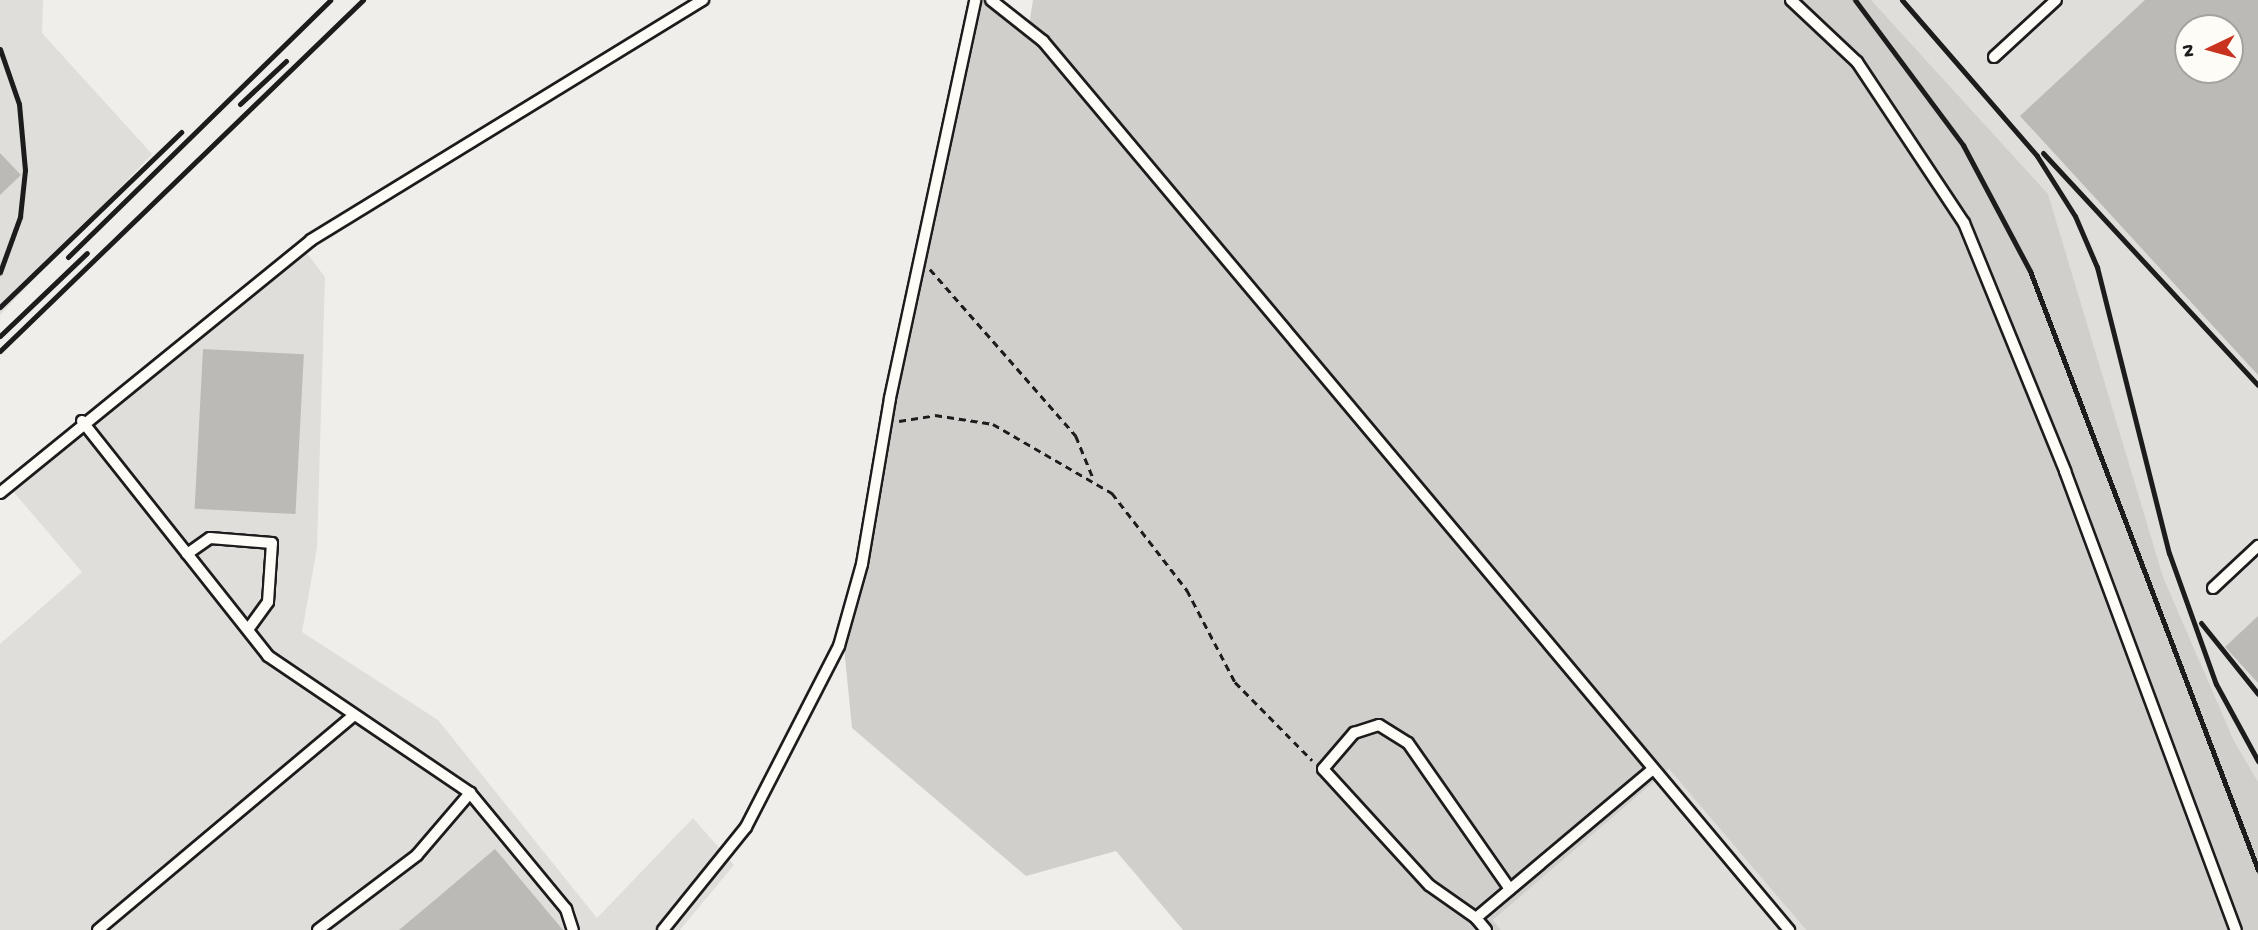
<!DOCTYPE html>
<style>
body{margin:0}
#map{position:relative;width:2258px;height:930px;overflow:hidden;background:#f0eeea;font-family:"Gochi Hand",sans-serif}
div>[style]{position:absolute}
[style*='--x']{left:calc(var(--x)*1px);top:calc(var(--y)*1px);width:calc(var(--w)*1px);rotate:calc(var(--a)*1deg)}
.built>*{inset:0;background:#e0deda}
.green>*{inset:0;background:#d0cfcc}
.building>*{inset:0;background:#bbbab6;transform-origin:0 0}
.path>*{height:2.5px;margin-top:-1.25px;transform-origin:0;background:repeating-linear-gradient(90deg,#1c1c1c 0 7px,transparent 0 12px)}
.roads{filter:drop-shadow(2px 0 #1c1c1c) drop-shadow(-2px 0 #1c1c1c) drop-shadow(0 2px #1c1c1c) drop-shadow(0 -2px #1c1c1c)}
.lane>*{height:10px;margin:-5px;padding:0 5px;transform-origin:5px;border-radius:5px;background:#fdfcf7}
.rail>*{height:5px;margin:-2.5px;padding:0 2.5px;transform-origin:2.5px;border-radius:2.5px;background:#1c1c1c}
span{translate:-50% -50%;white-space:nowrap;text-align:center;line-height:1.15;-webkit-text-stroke:5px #fdfcf7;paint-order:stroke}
.north{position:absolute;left:2174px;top:14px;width:70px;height:70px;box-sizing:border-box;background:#fdfcf7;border:2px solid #a3a29f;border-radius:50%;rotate:265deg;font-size:19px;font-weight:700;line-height:28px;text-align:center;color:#1c1c1c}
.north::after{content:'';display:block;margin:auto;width:24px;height:32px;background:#c8321e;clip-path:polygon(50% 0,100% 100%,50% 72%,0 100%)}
</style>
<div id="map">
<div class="built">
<div style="clip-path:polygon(0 0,43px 0,42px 33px,152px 154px,0 315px)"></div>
<div style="clip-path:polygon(evenodd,1825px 0,2258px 0,2258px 930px,1825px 0,2188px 28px,2230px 28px,2230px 70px,2188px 70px,2188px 28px)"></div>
<div style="clip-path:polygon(303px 248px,325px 277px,317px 548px,302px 632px,438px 720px,597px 918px,693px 818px,734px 865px,680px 930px,0 930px,0 644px,82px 572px,11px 489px)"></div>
<div style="clip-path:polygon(1669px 769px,1806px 930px,1501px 930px,1493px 920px)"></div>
</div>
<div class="green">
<div style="clip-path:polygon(975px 0,1002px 0,1029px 25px,1033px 0,1871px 0,2048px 194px,2163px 577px,2234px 741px,2258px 782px,2258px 930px,1806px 930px,1669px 769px,1493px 920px,1501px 930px,1183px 930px,1116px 851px,1026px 876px,852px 728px,842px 627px)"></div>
</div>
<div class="building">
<div style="clip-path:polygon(evenodd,2145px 0,2258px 0,2258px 375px,2020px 116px,2145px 0,2188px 28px,2230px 28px,2230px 70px,2188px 70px,2188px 28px)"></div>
<div style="clip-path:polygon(0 153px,21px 175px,0 195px)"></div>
<div style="left:203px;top:349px;width:101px;height:160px;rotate:3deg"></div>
<div style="clip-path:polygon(2258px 616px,2258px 683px,2225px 647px)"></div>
<div style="clip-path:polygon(495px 849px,563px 930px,399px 930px,436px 899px)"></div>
</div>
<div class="path">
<div style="--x:930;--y:269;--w:222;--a:48.8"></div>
<div style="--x:1076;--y:436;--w:48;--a:67.8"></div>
<div style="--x:899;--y:421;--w:36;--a:-9"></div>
<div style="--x:935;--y:415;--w:59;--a:8.8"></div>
<div style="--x:993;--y:424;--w:138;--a:30.1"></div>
<div style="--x:1112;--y:493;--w:123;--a:52.3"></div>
<div style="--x:1187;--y:590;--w:104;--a:62.4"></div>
<div style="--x:1235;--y:682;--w:110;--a:45.4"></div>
</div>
<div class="roads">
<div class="lane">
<div style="--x:991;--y:0;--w:66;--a:38.3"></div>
<div style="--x:1043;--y:41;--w:1161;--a:50"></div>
<div style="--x:1791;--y:0;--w:91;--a:43.2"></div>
<div style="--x:1857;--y:62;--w:193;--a:56.4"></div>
<div style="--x:1964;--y:223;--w:268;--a:67.8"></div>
<div style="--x:2065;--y:471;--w:490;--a:69.6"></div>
<div style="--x:1994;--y:57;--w:84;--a:-42.6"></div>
<div style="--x:82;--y:421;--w:300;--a:51.6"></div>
<div style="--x:268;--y:656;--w:244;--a:34.1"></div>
<div style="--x:470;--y:793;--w:151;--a:50.4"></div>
<div style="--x:566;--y:909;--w:22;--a:72"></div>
<div style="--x:0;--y:493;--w:401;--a:-39.1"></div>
<div style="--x:311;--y:240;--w:460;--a:-31.5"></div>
<div style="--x:187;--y:554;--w:28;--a:-35"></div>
<div style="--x:210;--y:538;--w:62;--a:4.6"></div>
<div style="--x:272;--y:543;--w:59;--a:93.9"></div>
<div style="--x:268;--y:602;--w:34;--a:126"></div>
<div style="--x:2213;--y:588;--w:62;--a:-43"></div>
<div style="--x:1476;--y:918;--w:57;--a:-144.9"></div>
<div style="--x:1429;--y:885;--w:157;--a:-132.4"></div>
<div style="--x:1323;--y:769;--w:48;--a:-49.3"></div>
<div style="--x:1354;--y:733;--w:26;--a:-18"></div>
<div style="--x:1379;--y:725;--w:34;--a:32"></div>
<div style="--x:1408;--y:743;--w:178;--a:55.1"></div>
<div style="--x:98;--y:930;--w:333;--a:-40"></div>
<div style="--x:318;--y:930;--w:124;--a:-37.1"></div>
<div style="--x:417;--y:855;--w:82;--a:-49.5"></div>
<div style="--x:663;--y:930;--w:132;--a:-51.1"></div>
<div style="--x:746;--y:827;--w:203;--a:-62.8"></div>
<div style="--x:839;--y:646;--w:85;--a:-74.3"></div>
<div style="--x:862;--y:564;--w:168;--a:-80.4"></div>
<div style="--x:890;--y:398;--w:407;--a:-77.9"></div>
<div style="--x:1486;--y:930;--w:16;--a:-130"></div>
<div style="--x:1476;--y:918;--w:231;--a:-40.1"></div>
</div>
</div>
<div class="rail">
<div style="--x:1855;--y:0;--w:181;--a:53.3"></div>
<div style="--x:1963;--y:145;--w:143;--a:62"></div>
<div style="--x:2030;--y:271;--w:641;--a:69.16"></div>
<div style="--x:1902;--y:0;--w:206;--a:49.1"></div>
<div style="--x:2037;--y:156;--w:71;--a:57.7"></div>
<div style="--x:2075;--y:216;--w:56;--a:66.7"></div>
<div style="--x:2097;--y:267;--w:295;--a:75.9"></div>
<div style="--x:2169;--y:553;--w:139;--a:70.3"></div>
<div style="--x:2216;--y:684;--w:88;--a:61.4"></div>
<div style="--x:0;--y:49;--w:58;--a:70.9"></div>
<div style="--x:19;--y:104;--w:66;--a:84.8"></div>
<div style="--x:25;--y:170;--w:47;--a:96.1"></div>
<div style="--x:20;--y:217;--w:59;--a:110"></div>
<div style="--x:240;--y:104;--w:63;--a:-43.1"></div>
<div style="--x:2043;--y:153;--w:316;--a:47.2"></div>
<div style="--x:68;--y:257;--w:367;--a:-44.4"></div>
<div style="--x:0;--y:307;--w:252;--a:-44"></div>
<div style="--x:0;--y:336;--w:120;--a:-43.7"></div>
<div style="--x:0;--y:351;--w:505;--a:-44.04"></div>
<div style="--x:2201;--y:623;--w:91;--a:51.2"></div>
</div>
<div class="north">N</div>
</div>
